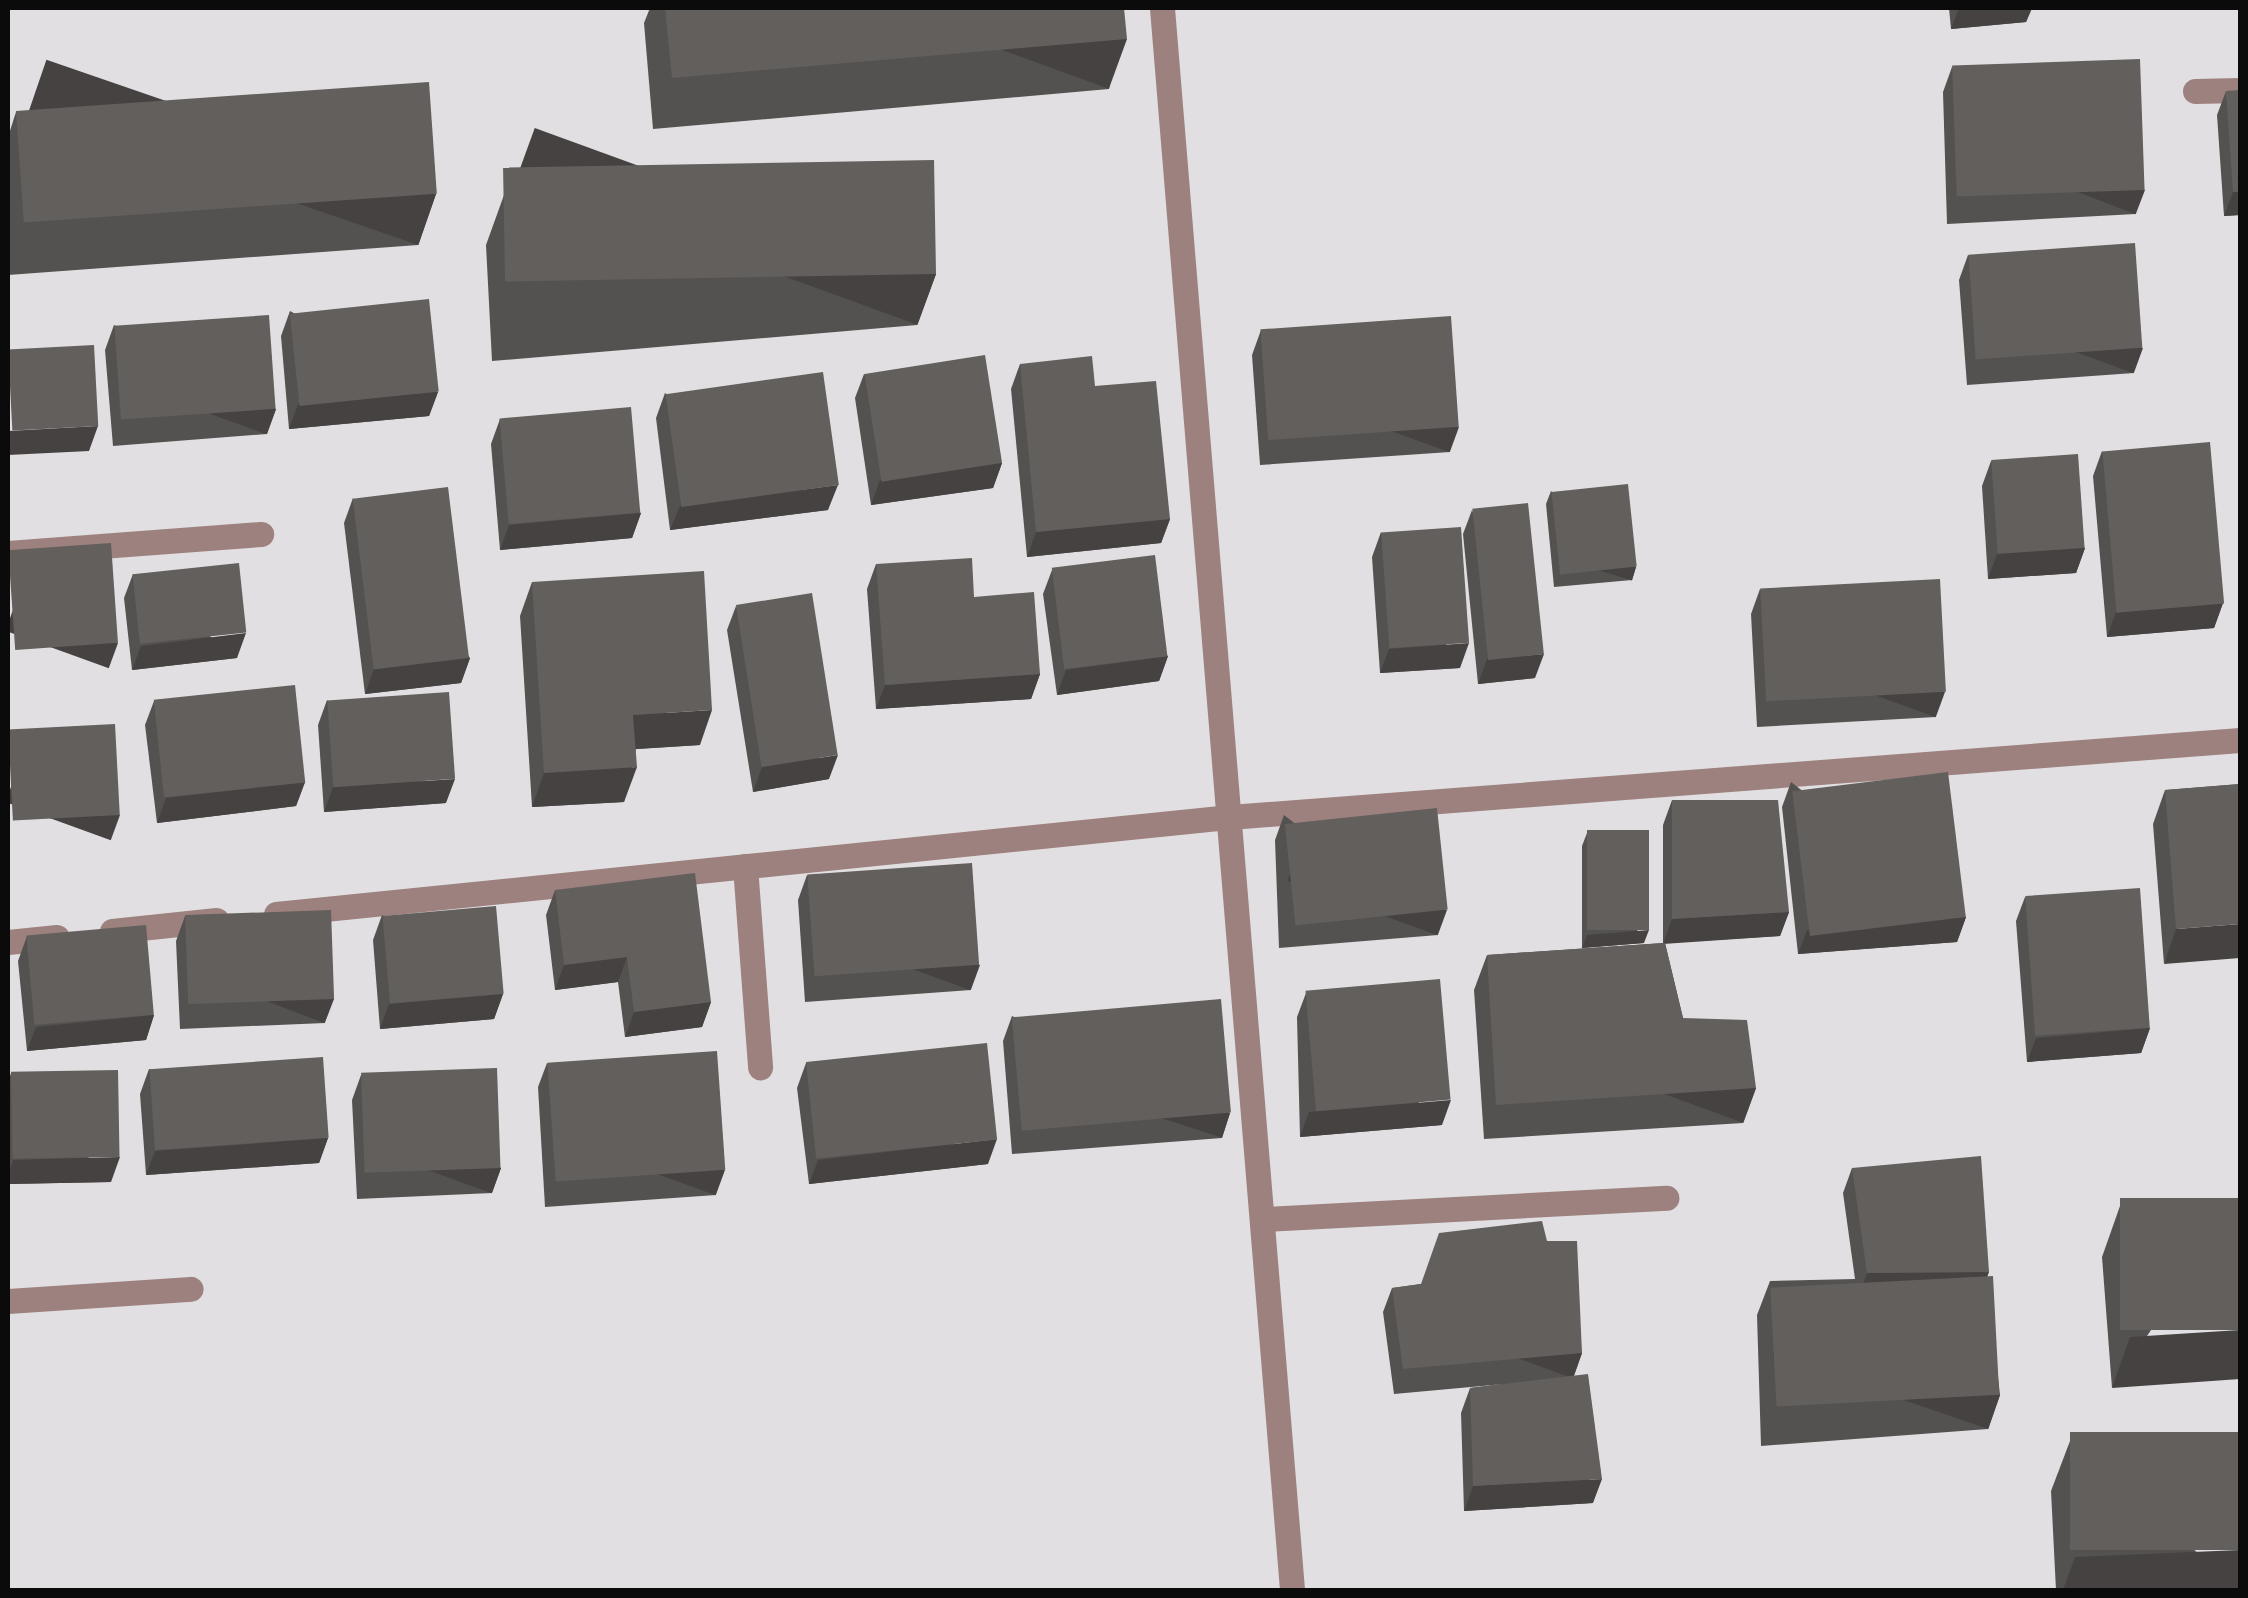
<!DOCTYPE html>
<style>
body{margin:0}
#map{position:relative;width:2248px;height:1598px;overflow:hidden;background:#e2dfe2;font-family:Georgia,serif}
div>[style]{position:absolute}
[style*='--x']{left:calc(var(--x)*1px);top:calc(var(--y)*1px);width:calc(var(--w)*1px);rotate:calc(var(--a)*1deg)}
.lane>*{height:25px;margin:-12.5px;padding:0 12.5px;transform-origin:12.5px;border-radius:12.5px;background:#9c817e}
.street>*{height:25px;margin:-12.5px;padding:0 12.5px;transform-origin:12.5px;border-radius:12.5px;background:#9c817e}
.wall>*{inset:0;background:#545250}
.shaded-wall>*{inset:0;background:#454241;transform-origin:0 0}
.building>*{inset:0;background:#625f5d;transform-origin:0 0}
span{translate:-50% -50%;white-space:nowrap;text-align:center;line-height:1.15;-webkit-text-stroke:9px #fff;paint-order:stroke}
.frame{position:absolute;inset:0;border:10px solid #0c0b0c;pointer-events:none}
</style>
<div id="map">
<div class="lane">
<div style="--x:8;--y:553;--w:254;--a:-4.3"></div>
<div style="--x:745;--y:866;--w:202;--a:85.7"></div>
<div style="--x:1263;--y:1219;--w:404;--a:-3"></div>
<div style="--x:8;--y:1301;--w:183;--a:-3.8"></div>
</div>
<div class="street">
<div style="--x:1162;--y:8;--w:1587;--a:85.3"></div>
<div style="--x:2195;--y:91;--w:45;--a:-1.3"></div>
<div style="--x:276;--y:914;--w:959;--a:-5.81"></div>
<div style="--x:1230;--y:817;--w:1013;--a:-4.36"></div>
<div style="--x:112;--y:931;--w:105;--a:-6"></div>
<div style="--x:8;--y:942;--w:49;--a:-5.8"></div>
</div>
<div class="wall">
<div style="clip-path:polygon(650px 8px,1124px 8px,1109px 89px,653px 129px,644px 23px)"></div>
<div style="clip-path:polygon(1949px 8px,2032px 8px,2026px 22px,1951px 29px)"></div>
<div style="clip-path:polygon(1952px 67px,2136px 214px,1947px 224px,1943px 92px)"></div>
<div style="clip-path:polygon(2226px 91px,2240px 215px,2224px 216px,2217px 115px)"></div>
<div style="clip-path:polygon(16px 112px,436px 194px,418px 245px,8px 275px,8px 137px)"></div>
<div style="clip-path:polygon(504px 195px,936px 274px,917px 325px,492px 361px,486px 245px)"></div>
<div style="clip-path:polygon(1968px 255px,2134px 373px,1967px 385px,1959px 280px)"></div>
<div style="clip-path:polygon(290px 311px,438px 392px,429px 416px,289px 429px,281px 336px)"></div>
<div style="clip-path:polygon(114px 325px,276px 409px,267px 434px,113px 446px,105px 350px)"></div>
<div style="clip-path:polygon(1261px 330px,1450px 452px,1260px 465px,1252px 355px)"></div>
<div style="clip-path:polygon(1020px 364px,1095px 386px,1170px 519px,1161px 543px,1027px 557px,1011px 389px)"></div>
<div style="clip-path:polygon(864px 374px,1002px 463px,993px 488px,871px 505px,855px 398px)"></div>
<div style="clip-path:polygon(665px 393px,828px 510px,670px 530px,656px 418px)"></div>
<div style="clip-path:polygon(500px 419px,641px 513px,632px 538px,500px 550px,491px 444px)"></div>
<div style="clip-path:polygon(2102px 451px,2223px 603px,2214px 628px,2107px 637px,2093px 476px)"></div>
<div style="clip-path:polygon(1991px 461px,2085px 548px,2076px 573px,1988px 579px,1982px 486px)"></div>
<div style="clip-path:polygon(1551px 491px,1636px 567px,1632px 580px,1554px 587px,1546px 504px)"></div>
<div style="clip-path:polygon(353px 498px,470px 658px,461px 683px,365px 694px,344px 523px)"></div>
<div style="clip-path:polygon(1472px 510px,1535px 678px,1478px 684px,1463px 534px)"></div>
<div style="clip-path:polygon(1381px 532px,1460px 668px,1380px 673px,1372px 557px)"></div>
<div style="clip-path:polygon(876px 564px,974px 597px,1040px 674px,1031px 699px,876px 709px,867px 589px)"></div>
<div style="clip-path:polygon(1052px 570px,1168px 656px,1159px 681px,1057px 695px,1043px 594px)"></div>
<div style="clip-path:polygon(133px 574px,237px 658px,132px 670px,124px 598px)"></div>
<div style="clip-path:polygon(532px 582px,700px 745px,636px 749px,624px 802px,532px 807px,520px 616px)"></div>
<div style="clip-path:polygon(1760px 589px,1936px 717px,1757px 727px,1751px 614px)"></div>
<div style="clip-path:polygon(736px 606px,829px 779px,753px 792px,727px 630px)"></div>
<div style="clip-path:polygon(327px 700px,446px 803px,324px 812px,318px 725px)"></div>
<div style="clip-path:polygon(154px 701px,305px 782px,296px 806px,157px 823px,145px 725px)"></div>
<div style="clip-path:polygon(1791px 782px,1966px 917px,1957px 942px,1798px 954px,1782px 807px)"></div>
<div style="clip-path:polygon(2240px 784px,2164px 964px,2153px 824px,2165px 790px)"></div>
<div style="clip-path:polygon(1672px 800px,1789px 912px,1780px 936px,1665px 943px,1683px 1018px,1756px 1088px,1743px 1123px,1484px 1139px,1474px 990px,1487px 955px,1663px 943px,1663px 825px)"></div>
<div style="clip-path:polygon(1284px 815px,1438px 935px,1279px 948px,1275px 840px)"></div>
<div style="clip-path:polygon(1587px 833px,1644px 943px,1582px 948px,1582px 846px)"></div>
<div style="clip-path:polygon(807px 875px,971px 990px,805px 1002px,798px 900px)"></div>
<div style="clip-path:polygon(555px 890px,711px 1002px,702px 1027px,625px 1037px,618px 982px,555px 990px,546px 915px)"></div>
<div style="clip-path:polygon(2025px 897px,2150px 1028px,2141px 1053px,2027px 1062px,2016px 921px)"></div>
<div style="clip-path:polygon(382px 915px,503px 994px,494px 1019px,380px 1029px,373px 940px)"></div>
<div style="clip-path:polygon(185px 916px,325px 1023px,180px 1029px,176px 941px)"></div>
<div style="clip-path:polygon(27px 936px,154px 1015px,146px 1040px,27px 1051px,18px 961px)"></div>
<div style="clip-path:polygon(1306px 993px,1442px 1125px,1300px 1137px,1297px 1017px)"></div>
<div style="clip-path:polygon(1012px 1016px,1230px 1113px,1222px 1138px,1012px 1154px,1003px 1041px)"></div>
<div style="clip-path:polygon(547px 1063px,716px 1195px,545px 1207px,538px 1087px)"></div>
<div style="clip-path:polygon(806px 1063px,988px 1164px,809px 1184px,797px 1088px)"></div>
<div style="clip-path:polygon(149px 1069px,328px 1138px,319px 1163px,146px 1175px,140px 1094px)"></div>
<div style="clip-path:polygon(11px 1073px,111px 1182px,8px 1184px,8px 1082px)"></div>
<div style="clip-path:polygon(361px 1075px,501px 1168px,492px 1193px,357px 1199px,352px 1100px)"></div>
<div style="clip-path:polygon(1852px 1168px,1987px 1276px,2000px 1395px,1988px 1429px,1761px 1446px,1757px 1315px,1770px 1281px,1855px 1279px,1843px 1193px)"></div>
<div style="clip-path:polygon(2240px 1198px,2112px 1388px,2102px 1257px,2120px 1206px)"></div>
<div style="clip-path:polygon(1547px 1241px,1582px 1353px,1574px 1376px,1593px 1503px,1464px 1511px,1461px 1413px,1470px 1388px,1504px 1384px,1394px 1394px,1383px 1312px,1392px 1288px,1421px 1284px)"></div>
<div style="clip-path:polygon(2070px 1441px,2240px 1590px,2056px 1590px,2051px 1491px)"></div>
</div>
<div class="shaded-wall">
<div style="clip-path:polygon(1959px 8px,2032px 8px,2026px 22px,1951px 29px)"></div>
<div style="left:1127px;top:39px;width:53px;height:457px;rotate:110deg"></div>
<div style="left:2145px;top:190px;width:26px;height:189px;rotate:111deg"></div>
<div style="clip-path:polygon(2240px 191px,2240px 215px,2224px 216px,2233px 192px)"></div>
<div style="left:436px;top:194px;width:54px;height:412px;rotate:109deg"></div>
<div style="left:936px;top:274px;width:54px;height:427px;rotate:110deg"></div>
<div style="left:2143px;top:348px;width:27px;height:167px;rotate:110deg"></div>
<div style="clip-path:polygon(438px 392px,429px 416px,289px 429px,298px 404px)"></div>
<div style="left:276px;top:409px;width:27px;height:154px;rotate:110deg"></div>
<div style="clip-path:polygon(98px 426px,89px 451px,8px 455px,8px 431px)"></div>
<div style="left:1459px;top:427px;width:27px;height:190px;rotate:110deg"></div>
<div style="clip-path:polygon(1002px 463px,993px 488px,871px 505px,880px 480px)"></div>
<div style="clip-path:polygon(838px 485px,828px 510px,670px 530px,680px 506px)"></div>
<div style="clip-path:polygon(641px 513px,632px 538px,500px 550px,509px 525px)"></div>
<div style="clip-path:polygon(1170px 519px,1161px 543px,1027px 557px,1036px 532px)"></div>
<div style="clip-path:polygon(2085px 548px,2076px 573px,1988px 579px,1997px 554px)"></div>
<div style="left:1636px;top:567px;width:14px;height:78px;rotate:107deg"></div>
<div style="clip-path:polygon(2223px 603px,2214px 628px,2107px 637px,2116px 612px)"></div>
<div style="clip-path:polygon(246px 633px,237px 658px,132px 670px,141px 646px)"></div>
<div style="left:118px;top:643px;width:27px;height:110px;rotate:110deg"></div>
<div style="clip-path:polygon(1469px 643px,1460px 668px,1380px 673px,1389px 649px)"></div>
<div style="clip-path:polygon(1544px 654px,1535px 678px,1478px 684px,1487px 659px)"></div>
<div style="clip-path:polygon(1168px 656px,1159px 681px,1057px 695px,1066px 670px)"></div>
<div style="clip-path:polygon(470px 658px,461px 683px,365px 694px,374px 669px)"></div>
<div style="clip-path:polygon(1040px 674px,1031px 699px,876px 709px,885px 685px)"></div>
<div style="left:1945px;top:692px;width:27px;height:179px;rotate:110deg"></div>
<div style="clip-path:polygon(712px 710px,700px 745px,621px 750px,633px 715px)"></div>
<div style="clip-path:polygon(838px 755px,829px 779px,753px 792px,762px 767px)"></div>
<div style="clip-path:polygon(637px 767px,624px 802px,532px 807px,544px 773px)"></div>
<div style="clip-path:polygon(455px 779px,446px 803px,324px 812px,333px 787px)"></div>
<div style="clip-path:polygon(305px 782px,296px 806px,157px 823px,166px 798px)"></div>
<div style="left:120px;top:815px;width:27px;height:112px;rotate:110deg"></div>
<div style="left:1447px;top:910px;width:27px;height:160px;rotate:110deg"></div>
<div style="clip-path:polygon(1789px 912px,1780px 936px,1663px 944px,1672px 919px)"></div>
<div style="clip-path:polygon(1966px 917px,1957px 942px,1798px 954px,1807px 930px)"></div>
<div style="clip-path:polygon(2240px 924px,2240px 958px,2164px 964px,2176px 929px)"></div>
<div style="clip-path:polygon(1649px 930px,1644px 943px,1582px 948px,1587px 935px)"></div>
<div style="clip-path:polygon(627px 957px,618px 982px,555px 990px,564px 965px)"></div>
<div style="left:980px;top:965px;width:27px;height:166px;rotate:110deg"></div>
<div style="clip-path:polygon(503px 994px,494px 1019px,380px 1029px,389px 1004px)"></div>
<div style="left:334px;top:999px;width:26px;height:145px;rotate:111deg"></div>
<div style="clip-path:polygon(711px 1002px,702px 1027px,625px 1037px,634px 1012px)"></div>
<div style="clip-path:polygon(154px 1015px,146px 1040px,27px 1051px,36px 1027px)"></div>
<div style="clip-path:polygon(2150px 1028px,2141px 1053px,2027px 1062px,2036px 1038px)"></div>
<div style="left:1756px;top:1088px;width:37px;height:261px;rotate:110deg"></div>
<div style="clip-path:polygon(1451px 1100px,1442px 1125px,1300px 1137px,1309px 1112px)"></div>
<div style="left:1230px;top:1113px;width:26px;height:210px;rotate:108deg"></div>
<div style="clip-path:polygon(328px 1138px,319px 1163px,146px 1175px,155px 1151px)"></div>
<div style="clip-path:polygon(997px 1139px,988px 1164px,809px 1184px,818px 1160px)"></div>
<div style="clip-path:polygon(120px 1157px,111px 1182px,8px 1184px,8px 1175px,13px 1160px)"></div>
<div style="left:501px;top:1168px;width:27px;height:135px;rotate:110deg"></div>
<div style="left:725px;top:1170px;width:27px;height:171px;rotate:110deg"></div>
<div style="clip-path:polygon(1989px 1272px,1980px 1297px,1858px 1297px,1867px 1273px)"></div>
<div style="clip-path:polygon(2240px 1330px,2240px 1379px,2112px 1388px,2130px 1337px)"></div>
<div style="left:1582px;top:1353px;width:27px;height:180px;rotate:110deg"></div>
<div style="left:2000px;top:1395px;width:36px;height:228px;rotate:109deg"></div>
<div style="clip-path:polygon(1602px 1479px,1593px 1503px,1464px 1511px,1473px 1486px)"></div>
<div style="clip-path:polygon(2240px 1550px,2240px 1590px,2063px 1590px,2075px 1557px)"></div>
</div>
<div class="building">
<div style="clip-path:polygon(665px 8px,1124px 8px,1127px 39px,672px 78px)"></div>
<div style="left:2140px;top:59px;width:131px;height:188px;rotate:88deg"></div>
<div style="left:429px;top:82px;width:112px;height:414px;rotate:86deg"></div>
<div style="clip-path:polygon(2240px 90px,2240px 191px,2233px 192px,2226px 91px)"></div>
<div style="left:934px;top:160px;width:114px;height:431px;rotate:89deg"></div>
<div style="left:2135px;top:243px;width:105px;height:167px;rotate:86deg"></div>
<div style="left:429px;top:299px;width:93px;height:140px;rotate:84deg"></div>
<div style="left:269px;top:315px;width:94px;height:155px;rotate:86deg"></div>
<div style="left:1451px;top:316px;width:111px;height:191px;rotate:86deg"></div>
<div style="left:94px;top:345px;width:81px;height:86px;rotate:87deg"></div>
<div style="left:985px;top:355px;width:109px;height:122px;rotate:81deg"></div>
<div style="clip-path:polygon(1092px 356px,1095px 386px,1156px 381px,1170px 519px,1036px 532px,1020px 364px)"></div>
<div style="left:823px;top:372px;width:114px;height:159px;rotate:82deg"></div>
<div style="left:631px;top:407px;width:106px;height:132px;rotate:85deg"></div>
<div style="left:2210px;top:442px;width:162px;height:108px;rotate:85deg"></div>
<div style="left:2078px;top:454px;width:94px;height:87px;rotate:86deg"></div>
<div style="left:1628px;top:484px;width:83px;height:77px;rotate:84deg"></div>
<div style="left:448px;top:487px;width:172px;height:96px;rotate:83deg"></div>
<div style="left:1528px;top:503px;width:152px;height:56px;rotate:84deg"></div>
<div style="left:1461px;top:527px;width:116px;height:80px;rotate:86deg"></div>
<div style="left:111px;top:543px;width:100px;height:103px;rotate:86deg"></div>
<div style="left:1155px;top:555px;width:102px;height:104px;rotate:83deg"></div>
<div style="clip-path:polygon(972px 558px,974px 597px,1034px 592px,1040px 674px,885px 685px,876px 564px)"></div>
<div style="left:239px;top:563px;width:70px;height:107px;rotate:84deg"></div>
<div style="clip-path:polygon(704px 571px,712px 710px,633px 715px,637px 767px,544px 773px,532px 582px)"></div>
<div style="left:1940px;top:579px;width:113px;height:180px;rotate:87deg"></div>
<div style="left:812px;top:593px;width:164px;height:77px;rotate:81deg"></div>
<div style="left:295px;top:685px;width:98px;height:142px;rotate:84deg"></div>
<div style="left:449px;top:692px;width:87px;height:122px;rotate:86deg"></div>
<div style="left:115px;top:724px;width:91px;height:107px;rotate:87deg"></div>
<div style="left:1948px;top:772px;width:146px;height:157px;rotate:83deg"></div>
<div style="clip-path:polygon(2240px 784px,2240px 924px,2176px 929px,2165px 790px)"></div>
<div style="clip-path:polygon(1672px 800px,1778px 800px,1789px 912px,1672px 919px)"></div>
<div style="left:1437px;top:808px;width:102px;height:153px;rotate:84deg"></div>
<div style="left:1649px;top:830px;width:100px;height:62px;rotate:90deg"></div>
<div style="left:972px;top:863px;width:102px;height:165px;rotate:86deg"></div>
<div style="clip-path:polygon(695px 873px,711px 1002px,634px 1012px,627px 957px,564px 965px,555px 890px)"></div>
<div style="left:2140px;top:888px;width:140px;height:115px;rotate:86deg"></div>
<div style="left:496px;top:906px;width:88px;height:114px;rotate:85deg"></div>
<div style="left:331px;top:910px;width:89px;height:146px;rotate:88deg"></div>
<div style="left:146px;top:925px;width:90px;height:120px;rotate:85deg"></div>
<div style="clip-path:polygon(1665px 943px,1683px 1018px,1747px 1020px,1756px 1088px,1496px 1105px,1487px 955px)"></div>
<div style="left:1440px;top:979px;width:121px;height:135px;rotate:85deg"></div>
<div style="left:1221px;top:999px;width:114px;height:210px;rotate:85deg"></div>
<div style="left:987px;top:1043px;width:97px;height:182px;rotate:84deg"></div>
<div style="left:717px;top:1051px;width:119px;height:170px;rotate:86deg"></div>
<div style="left:323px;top:1057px;width:81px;height:174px;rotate:86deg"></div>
<div style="left:497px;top:1068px;width:100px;height:136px;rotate:88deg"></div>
<div style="left:118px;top:1070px;width:87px;height:107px;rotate:89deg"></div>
<div style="clip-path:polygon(1981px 1156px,1989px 1272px,1867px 1273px,1852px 1168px)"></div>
<div style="left:2240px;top:1198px;width:132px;height:120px;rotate:90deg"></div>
<div style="clip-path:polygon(1542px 1221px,1547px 1241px,1577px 1241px,1582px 1353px,1403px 1369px,1392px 1288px,1421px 1284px,1439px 1233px)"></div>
<div style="left:1993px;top:1276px;width:119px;height:223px;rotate:87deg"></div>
<div style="clip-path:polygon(1588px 1374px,1602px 1479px,1473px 1486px,1470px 1388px)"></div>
<div style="left:2240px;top:1432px;width:118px;height:170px;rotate:90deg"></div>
</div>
<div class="frame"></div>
</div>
